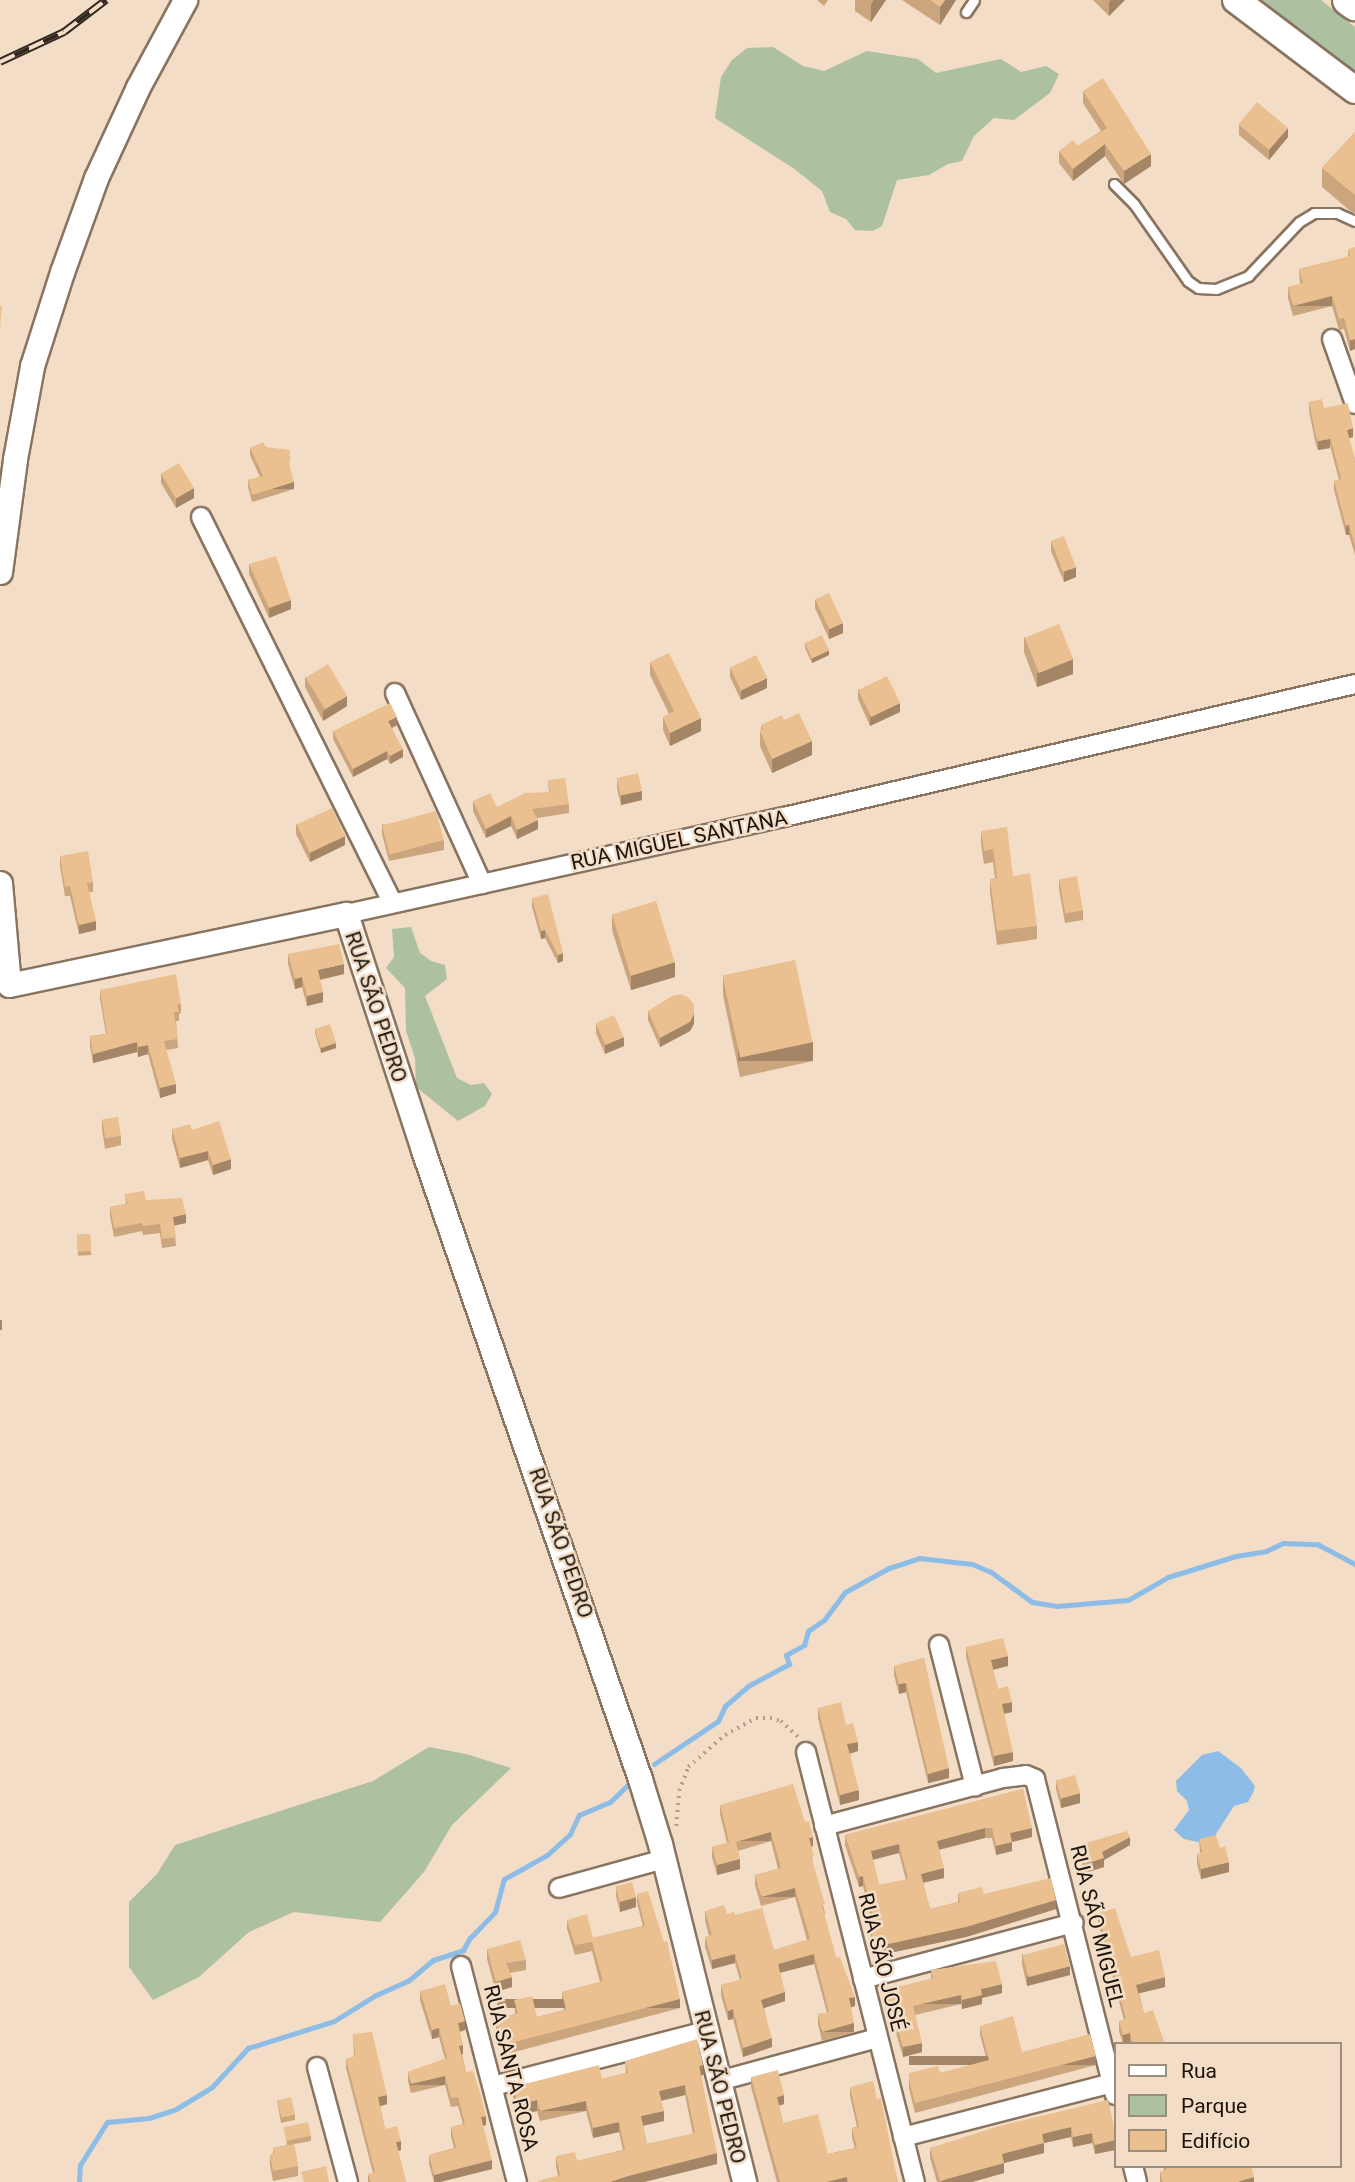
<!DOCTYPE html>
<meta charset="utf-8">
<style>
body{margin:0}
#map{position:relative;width:1355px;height:2182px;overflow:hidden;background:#f3ddc6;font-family:Roboto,sans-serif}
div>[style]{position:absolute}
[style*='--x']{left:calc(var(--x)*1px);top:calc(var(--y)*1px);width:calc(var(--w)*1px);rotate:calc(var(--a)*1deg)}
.green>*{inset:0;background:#adc0a0}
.water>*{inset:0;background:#8dbde7}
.stream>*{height:5px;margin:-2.5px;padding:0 2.5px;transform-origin:2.5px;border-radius:2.5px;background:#8dbde7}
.path>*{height:3.5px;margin-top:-1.75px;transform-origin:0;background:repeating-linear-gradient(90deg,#af9e8c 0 2px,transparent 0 7px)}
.roads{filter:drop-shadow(2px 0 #887460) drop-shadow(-2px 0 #887460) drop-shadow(0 2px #887460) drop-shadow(0 -2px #887460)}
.service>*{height:9px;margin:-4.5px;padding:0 4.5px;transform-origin:4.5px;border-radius:4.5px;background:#fff}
.minor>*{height:18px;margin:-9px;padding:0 9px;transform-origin:9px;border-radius:9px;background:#fff}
.tertiary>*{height:23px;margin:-11.5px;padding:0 11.5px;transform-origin:11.5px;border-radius:11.5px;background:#fff}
.secondary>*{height:26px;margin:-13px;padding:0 13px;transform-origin:13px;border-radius:13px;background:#fff}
.trunk>*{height:30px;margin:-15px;padding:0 15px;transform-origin:15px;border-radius:15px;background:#fff}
.rail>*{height:8px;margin-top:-4px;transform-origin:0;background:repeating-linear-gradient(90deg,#f3ddc6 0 16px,#32281f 0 32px);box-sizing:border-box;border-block:2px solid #32281f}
.wall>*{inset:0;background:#caa57d;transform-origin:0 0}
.shaded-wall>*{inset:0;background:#a48666;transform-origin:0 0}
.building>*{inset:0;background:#ebc091;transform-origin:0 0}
span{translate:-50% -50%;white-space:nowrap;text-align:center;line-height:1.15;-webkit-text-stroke:5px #f3ddc6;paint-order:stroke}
.street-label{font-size:21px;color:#1c140c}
.legend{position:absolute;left:1114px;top:2042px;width:228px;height:126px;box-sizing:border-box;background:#f3ddc6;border:2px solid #9d8d7c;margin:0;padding:9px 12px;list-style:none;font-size:21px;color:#1c140c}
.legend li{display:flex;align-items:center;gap:14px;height:35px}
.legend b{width:35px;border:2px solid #9d8d7c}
</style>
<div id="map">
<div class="green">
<div style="clip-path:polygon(1260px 0,1321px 0,1355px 27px,1355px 73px)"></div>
<div style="clip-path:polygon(773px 47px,803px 66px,824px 71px,867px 51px,918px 59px,936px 73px,1001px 59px,1021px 72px,1046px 66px,1059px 74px,1050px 93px,1014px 120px,994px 118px,974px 136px,962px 161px,948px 164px,929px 175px,897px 180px,882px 226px,873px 231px,855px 230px,846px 219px,830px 212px,822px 191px,793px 168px,715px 118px,721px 77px,732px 60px,747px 48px)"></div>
<div style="clip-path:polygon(411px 927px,420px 953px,431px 961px,445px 965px,447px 979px,425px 996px,457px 1078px,471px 1085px,484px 1083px,492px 1094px,485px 1106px,458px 1121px,416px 1087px,415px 1058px,406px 1031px,405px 988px,386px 968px,394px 957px,392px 929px)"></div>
<div style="clip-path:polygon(429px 1747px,466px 1754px,511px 1768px,452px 1825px,424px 1872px,380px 1922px,294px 1912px,249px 1932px,199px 1977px,153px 2000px,129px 1967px,129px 1902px,157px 1874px,175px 1845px,373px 1781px)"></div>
</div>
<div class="water">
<div style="clip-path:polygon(1218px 1751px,1241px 1768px,1255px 1786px,1253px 1793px,1248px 1802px,1234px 1806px,1214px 1837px,1198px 1842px,1184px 1839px,1174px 1830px,1189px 1810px,1187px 1801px,1177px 1791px,1176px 1781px,1202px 1755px)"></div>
</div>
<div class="stream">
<div style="--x:654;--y:1764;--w:77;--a:-33.9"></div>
<div style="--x:718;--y:1721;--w:17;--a:-65"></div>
<div style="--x:725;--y:1706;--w:30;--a:-41"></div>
<div style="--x:748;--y:1686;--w:47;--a:-28.2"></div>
<div style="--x:789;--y:1664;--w:9;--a:-108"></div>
<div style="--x:786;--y:1655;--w:21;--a:-29"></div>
<div style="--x:804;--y:1645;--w:15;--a:-74"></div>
<div style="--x:808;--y:1631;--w:19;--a:-35"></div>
<div style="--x:824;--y:1620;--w:35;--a:-53"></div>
<div style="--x:845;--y:1592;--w:50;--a:-28.6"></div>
<div style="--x:889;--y:1568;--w:32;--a:-18"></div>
<div style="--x:919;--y:1558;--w:53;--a:6.5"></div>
<div style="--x:972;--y:1564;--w:21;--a:23"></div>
<div style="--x:991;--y:1572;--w:51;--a:36.2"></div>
<div style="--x:1032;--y:1602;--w:25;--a:9"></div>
<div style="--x:1057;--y:1606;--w:71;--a:-4.8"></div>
<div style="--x:1128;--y:1600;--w:46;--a:-29.9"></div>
<div style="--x:1168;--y:1577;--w:71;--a:-17.2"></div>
<div style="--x:1236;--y:1556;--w:30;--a:-9"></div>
<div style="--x:1266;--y:1551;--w:19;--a:-25"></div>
<div style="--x:1283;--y:1543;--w:34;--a:2"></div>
<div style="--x:1317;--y:1544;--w:43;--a:27.8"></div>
<div style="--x:79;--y:2182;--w:17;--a:-87"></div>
<div style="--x:80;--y:2165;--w:51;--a:-57.9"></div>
<div style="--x:107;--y:2122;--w:42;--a:-5.4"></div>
<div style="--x:149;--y:2118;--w:28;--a:-18"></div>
<div style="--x:176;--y:2109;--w:42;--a:-31.4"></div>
<div style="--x:212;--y:2087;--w:53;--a:-47.3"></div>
<div style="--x:248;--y:2048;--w:90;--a:-17.4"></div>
<div style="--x:334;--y:2021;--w:49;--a:-31.8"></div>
<div style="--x:376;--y:1995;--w:35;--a:-24"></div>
<div style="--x:408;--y:1981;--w:33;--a:-40"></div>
<div style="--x:433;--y:1960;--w:32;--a:-18"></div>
<div style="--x:463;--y:1950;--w:13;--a:-61"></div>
<div style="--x:469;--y:1939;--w:37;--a:-46"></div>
<div style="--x:495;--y:1912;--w:34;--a:-75"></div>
<div style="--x:504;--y:1879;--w:49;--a:-29.2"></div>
<div style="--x:547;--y:1855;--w:31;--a:-42"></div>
<div style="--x:570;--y:1834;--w:21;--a:-65"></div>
<div style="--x:579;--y:1815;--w:34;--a:-23"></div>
<div style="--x:610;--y:1802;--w:28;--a:-44"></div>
</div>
<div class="path">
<div style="--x:676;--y:1826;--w:35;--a:-85"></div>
<div style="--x:679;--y:1791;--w:26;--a:-69"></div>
<div style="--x:688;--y:1767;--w:49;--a:-40.9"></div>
<div style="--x:725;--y:1735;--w:35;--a:-29"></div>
<div style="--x:756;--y:1718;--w:14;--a:0"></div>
<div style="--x:770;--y:1718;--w:11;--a:15"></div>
<div style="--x:781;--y:1721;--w:23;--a:43"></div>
</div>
<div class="roads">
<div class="service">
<div style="--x:966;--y:12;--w:14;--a:-56"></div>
<div style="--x:1114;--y:184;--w:28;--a:45"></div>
<div style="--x:1134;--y:204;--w:94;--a:55"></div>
<div style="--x:1188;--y:281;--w:12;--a:35"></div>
<div style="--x:1198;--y:288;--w:18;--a:3"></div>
<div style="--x:1216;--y:289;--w:35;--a:-22"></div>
<div style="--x:1248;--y:276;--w:74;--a:-46.6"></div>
<div style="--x:1299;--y:222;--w:17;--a:-31"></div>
<div style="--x:1314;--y:213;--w:23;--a:0"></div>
<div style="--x:1337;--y:213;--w:20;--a:24"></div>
</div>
<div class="minor">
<div style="--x:1332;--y:339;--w:69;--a:70.5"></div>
<div style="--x:201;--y:517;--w:431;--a:63.6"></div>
<div style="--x:395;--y:693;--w:210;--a:65.5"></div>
<div style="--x:346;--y:914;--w:449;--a:-12.5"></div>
<div style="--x:784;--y:817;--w:586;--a:-13.11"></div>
<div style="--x:939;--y:1645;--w:146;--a:75.7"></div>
<div style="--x:806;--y:1752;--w:444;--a:75.8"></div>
<div style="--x:824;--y:1826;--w:185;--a:-15"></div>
<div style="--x:1003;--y:1778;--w:23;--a:-7"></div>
<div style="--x:1026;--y:1775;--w:10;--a:24"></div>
<div style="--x:1035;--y:1779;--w:326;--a:75.8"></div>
<div style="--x:559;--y:1888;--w:109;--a:-15.4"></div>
<div style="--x:461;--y:1966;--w:223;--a:75.5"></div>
<div style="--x:863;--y:1979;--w:218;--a:-14.9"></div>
<div style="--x:317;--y:2067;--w:119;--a:74.9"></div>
<div style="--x:719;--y:2081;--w:164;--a:-15.2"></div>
<div style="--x:493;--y:2086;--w:219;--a:-14.5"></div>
<div style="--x:903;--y:2137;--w:216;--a:-14.5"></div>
<div style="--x:1133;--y:2166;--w:16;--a:76"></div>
</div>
<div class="tertiary">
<div style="--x:0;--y:572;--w:114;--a:-82.4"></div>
<div style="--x:15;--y:459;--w:95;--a:-79.6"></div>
<div style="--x:32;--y:366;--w:99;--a:-72.3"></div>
<div style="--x:62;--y:272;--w:100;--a:-70.1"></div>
<div style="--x:96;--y:178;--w:100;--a:-65.2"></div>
<div style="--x:138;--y:87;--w:99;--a:-61.6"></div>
<div style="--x:0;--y:883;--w:102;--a:85"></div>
<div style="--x:9;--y:985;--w:344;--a:-11.9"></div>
<div style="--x:346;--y:914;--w:248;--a:71.9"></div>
<div style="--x:423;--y:1150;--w:665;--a:70.97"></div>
<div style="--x:640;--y:1779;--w:68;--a:72.9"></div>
<div style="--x:660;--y:1844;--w:348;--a:76"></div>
</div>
<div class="secondary">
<div style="--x:1236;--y:0;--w:149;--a:37.1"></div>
</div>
<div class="trunk">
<div style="--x:1348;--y:0;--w:9;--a:36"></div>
</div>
</div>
<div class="rail">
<div style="--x:0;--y:62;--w:71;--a:-25.1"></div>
<div style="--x:64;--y:32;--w:53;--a:-37.3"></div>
</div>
<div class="wall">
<div style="clip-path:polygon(817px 0,828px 0,824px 6px)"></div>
<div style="clip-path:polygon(855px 0,886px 0,871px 22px,855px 11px)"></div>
<div style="clip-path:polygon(902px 0,956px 0,940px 25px)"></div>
<div style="clip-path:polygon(1093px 0,1125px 0,1109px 16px)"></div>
<div style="clip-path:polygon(1083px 91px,1151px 166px,1124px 184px,1105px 156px,1073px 181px,1059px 163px,1059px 151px,1078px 146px,1101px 131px,1083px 103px)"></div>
<div style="clip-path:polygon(1239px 125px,1288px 137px,1269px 160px,1239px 135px)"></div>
<div style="clip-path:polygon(1355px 132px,1355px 215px,1322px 187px,1322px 168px)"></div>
<div style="clip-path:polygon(1355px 247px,1350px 351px,1344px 329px,1339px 330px,1332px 306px,1293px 316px,1288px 298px,1288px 287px,1300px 284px,1299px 269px,1348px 257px,1348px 250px)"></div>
<div style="clip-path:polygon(1309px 402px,1324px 408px,1353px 437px,1349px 438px,1355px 460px,1355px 555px,1349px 535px,1346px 535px,1334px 490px,1334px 481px,1339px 480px,1330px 445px,1330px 448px,1318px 450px,1316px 445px,1309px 411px)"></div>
<div style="clip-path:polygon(266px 447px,290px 456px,289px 465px,294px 489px,252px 502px,248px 487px,248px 480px,260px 477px,250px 455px,250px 448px)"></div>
<div style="clip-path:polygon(161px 473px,194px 498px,176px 508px,161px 483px)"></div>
<div style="clip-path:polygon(1051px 541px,1076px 577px,1064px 582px,1051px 551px)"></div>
<div style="clip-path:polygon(249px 564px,291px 609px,269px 618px,249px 574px)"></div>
<div style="clip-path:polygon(815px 599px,843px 633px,829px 639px,815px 608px)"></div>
<div style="clip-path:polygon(1024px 637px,1073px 674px,1037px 687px,1024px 652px)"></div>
<div style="clip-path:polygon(805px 643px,829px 655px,812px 663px,805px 648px)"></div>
<div style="clip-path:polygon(650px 662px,701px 731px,670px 746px,663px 730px,663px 717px,669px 714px,650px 675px)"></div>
<div style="clip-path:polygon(730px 668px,767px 688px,741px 700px,730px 677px)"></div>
<div style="clip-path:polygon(305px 677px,347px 706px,323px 721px,305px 687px)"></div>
<div style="clip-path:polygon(858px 689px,900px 712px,870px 726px,858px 699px)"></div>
<div style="clip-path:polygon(397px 725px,392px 728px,403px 757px,390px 764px,387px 759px,353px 777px,333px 739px,333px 731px)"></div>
<div style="clip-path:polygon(761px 725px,812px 755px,772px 773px,760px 746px,760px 731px,761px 730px)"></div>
<div style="clip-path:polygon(617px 778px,642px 800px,621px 805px,617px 788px)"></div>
<div style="clip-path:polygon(548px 780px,569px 804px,569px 813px,537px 818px,538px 829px,517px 839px,511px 826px,486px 838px,473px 811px,473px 801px,497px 807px,549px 792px)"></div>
<div style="clip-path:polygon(296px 824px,345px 845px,310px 862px,296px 834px)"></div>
<div style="clip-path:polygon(382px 824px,444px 840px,444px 850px,389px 861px,382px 834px)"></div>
<div style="clip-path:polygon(981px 831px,1013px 876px,1037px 926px,1037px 939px,997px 945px,990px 892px,990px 879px,995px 878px,993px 862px,984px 864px,981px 844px)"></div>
<div style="clip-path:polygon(60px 856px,93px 882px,93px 892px,89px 892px,96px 930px,79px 934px,70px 896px,65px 896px,60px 866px)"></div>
<div style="clip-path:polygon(1059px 880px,1083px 910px,1083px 920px,1065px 923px,1059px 889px)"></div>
<div style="clip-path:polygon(532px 898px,563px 961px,558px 963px,545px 938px,541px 939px,532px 907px)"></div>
<div style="clip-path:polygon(612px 915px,675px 977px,631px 990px,612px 930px)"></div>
<div style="clip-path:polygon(288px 954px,344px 974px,320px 980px,323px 1002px,307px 1006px,302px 987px,295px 989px,288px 964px)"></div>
<div style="clip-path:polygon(723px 975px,813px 1061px,740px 1077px,723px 995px)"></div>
<div style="clip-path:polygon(100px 990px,181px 1004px,181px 1013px,179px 1014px,179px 1021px,176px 1021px,178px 1048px,166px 1050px,176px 1093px,160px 1098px,148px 1054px,138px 1057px,137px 1052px,93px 1063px,90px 1046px,90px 1036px,106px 1034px,100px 999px)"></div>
<div style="clip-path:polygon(648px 1011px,694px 1024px,690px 1031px,660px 1047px,648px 1020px)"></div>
<div style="clip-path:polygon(596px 1023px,624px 1046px,605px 1054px,596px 1033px)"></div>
<div style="clip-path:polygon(315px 1028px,336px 1048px,321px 1053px,315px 1033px)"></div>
<div style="clip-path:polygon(102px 1120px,121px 1136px,121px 1145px,105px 1149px,102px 1129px)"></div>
<div style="clip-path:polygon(172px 1129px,192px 1130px,231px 1169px,213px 1175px,208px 1160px,180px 1168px,172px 1139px)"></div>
<div style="clip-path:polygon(125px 1194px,146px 1200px,186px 1223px,174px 1225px,176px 1246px,162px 1248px,160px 1233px,143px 1235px,142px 1231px,114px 1237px,110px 1216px,110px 1207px,126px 1204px)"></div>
<div style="left:90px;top:1234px;width:21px;height:13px;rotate:87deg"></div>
<div style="clip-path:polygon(966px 1647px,1008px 1666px,993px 1670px,998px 1689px,1012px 1712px,1004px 1714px,1013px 1761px,994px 1766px,966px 1657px)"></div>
<div style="clip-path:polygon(924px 1658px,949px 1778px,928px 1783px,906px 1692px,899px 1694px,894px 1675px,894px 1666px)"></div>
<div style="clip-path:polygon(818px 1708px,846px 1725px,858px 1751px,850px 1754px,859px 1800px,840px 1805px,818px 1718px)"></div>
<div style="clip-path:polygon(1056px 1780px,1080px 1803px,1061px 1808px,1056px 1789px)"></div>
<div style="clip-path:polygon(evenodd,1023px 1789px,1032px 1837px,1012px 1842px,1012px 1851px,996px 1855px,992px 1838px,985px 1838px,939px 1850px,944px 1878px,923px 1883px,930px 1909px,958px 1902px,958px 1893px,984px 1894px,1056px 1909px,966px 1937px,875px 1956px,870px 1934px,870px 1925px,872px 1924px,863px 1886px,859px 1887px,845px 1845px,845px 1835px,1023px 1789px,899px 1853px,906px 1880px,879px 1885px,873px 1860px,899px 1853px)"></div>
<div style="clip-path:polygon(720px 1805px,805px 1822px,813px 1846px,811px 1847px,813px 1865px,825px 1913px,824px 1914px,836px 1958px,855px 2006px,851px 2007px,854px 2032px,822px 2041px,818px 2024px,818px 2014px,827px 2013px,814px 1964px,780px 1973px,785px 2001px,764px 2008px,772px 2047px,743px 2057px,733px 2019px,728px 2020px,721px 1995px,721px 1985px,740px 1980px,735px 1963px,712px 1969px,705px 1947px,705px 1937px,709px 1936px,705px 1920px,705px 1911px,735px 1915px,774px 1950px,807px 1940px,795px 1897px,761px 1906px,755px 1885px,755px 1875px,778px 1869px,771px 1841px,738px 1851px,740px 1869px,717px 1875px,712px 1857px,712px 1847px,727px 1843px,720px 1814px)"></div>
<div style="clip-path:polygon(1199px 1839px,1229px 1872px,1201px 1879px,1197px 1864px,1197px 1854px,1200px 1853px)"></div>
<div style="clip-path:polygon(1079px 1845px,1130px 1845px,1104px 1860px,1104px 1867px,1085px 1873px,1079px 1854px)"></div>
<div style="clip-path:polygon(616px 1887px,636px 1907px,620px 1912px,616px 1896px)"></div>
<div style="clip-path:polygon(637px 1894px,680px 2008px,503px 2055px,496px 2028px,496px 2019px,515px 2014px,514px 2000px,537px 2017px,564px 2010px,562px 2001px,562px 1992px,600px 1982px,592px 1951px,575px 1955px,567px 1929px,567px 1920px,593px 1938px,643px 1926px,637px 1903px)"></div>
<div style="clip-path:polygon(1098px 1913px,1131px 1957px,1165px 1987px,1139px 1993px,1144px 2013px,1165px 2044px,1130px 2044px,1130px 2042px,1123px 2044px,1119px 2031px,1119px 2021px,1124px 2020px,1098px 1922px)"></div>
<div style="clip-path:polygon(487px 1949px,526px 1960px,526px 1970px,510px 1973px,512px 1987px,496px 1992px,487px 1959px)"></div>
<div style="clip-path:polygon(1022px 1954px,1070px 1975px,1027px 1986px,1022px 1964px)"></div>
<div style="clip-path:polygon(931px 1970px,1002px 1993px,982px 1998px,982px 2004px,962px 2009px,961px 2004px,915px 2015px,922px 2052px,903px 2057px,886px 1999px,886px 1990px,931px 1979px)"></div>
<div style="clip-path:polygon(420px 1991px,451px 2006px,465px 2030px,460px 2032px,463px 2054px,462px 2054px,466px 2072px,486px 2125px,483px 2126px,492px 2169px,440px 2182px,434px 2182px,429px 2164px,429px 2155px,454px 2148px,451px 2136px,451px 2127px,463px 2124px,458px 2106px,451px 2107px,445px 2085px,411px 2093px,408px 2081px,408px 2072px,445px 2059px,439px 2037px,432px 2039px,420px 2000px)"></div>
<div style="clip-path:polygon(980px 2026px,1022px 2052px,1096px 2065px,915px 2113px,909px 2088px,909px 2073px,940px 2073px,987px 2061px,980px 2035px)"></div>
<div style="clip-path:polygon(353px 2034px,387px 2104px,380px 2106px,385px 2129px,401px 2150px,398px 2151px,406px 2182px,368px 2182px,368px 2174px,373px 2173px,346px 2068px,346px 2059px,354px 2057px)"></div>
<div style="clip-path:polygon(evenodd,625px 2061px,703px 2075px,701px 2076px,717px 2164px,644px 2182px,538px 2182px,558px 2176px,556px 2166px,556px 2156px,577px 2161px,623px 2150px,619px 2132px,593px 2138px,586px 2111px,540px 2121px,537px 2111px,518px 2115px,513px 2097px,513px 2087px,602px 2079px,626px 2073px,625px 2061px,685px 2095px,693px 2134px,647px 2144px,643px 2126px,664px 2121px,661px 2101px,685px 2095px)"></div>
<div style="clip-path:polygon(751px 2077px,784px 2104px,779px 2106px,783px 2123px,828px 2154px,855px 2148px,852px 2138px,852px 2128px,857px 2127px,850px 2096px,850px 2087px,898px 2182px,777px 2182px,751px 2087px)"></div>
<div style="clip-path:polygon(277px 2100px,295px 2115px,295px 2120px,281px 2123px)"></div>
<div style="clip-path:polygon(1108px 2100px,1115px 2133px,1115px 2150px,1095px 2154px,1092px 2143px,1073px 2147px,1071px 2137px,1044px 2143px,1044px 2153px,1004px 2163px,1004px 2173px,972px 2182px,937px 2182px,930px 2158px,930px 2148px)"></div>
<div style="clip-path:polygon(284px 2127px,311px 2136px,311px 2141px,294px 2144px,298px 2166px,298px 2176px,273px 2181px,270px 2165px,270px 2155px,273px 2154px,273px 2148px,287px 2145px)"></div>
<div style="clip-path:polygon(1163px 2166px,1251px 2166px,1254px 2182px,1160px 2182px,1160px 2172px,1164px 2171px)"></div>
</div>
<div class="shaded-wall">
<div style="clip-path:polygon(874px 0,886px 0,871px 22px,871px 4px)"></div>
<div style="clip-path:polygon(945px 0,956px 0,940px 25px,940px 7px)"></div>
<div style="clip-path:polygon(1111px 0,1125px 0,1109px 16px,1109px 2px)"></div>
<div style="clip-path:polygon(1288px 128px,1288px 137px,1269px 160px,1269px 150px)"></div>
<div style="clip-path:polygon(1105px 144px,1105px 156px,1073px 181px,1073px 169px)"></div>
<div style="clip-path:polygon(1151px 154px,1151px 166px,1124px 184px,1124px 171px)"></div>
<div style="left:1332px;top:296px;width:10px;height:40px;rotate:90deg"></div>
<div style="clip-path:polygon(1355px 339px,1355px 349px,1350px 351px,1350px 340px)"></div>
<div style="clip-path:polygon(1353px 428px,1353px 437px,1347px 439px,1347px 430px)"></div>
<div style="clip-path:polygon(1330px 439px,1330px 448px,1318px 450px,1318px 441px)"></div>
<div style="left:294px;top:482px;width:7px;height:44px;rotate:90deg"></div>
<div style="clip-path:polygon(194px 488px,194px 498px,176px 508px,176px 498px)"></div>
<div style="left:1349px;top:525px;width:10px;height:3px;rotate:90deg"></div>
<div style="clip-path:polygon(1076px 567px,1076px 577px,1064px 582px,1064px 572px)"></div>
<div style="clip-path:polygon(291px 600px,291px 609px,269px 618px,269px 608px)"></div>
<div style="clip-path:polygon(843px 623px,843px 633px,829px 639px,829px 629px)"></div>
<div style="clip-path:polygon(829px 650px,829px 655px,812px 663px,812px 658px)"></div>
<div style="clip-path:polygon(1073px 659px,1073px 674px,1037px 687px,1037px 673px)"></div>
<div style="clip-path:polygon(767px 678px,767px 688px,741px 700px,741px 691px)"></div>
<div style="clip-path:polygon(347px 696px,347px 706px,323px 721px,323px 711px)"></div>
<div style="clip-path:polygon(900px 703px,900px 712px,870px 726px,870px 716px)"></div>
<div style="clip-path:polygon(397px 717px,397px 725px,388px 730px,388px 721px)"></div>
<div style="clip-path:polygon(701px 718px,701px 731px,670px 746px,670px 733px)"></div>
<div style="clip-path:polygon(812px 741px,812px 755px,772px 773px,772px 759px)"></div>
<div style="clip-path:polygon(403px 749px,403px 757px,390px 764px,390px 756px)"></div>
<div style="clip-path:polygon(387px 751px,387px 759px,353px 777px,353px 769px)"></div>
<div style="clip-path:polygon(642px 791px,642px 800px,621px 805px,621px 795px)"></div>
<div style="clip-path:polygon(511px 816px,511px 826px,486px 838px,486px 829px)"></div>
<div style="clip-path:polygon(538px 820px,538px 829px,517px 839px,517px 830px)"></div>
<div style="clip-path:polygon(345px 836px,345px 845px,310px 862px,310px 853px)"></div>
<div style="clip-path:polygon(96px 921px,96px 930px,79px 934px,79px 925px)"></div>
<div style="clip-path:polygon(545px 930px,545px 938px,541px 939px,541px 931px)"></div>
<div style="clip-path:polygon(563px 953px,563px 961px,558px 963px,558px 955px)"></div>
<div style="clip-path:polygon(675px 962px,675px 977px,631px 990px,631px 976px)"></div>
<div style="clip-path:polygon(344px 964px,344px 974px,318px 980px,318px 970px)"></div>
<div style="clip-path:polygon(302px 977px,302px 987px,295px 989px,295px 979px)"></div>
<div style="clip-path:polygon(323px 992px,323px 1002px,307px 1006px,307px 996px)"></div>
<div style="clip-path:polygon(694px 1014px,694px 1024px,690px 1031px,660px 1047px,660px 1038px)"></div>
<div style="clip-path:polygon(624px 1037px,624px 1046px,605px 1054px,605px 1045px)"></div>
<div style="clip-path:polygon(137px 1042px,137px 1052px,93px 1063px,93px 1054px)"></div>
<div style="left:813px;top:1042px;width:19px;height:75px;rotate:90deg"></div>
<div style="clip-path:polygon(336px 1043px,336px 1048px,321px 1053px,321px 1048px)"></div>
<div style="clip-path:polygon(148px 1045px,148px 1054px,138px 1057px,138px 1047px)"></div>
<div style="clip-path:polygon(176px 1084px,176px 1093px,160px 1098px,160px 1088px)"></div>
<div style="clip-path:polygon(208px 1151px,208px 1160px,180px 1168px,180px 1158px)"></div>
<div style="clip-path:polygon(231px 1159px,231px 1169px,213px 1175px,213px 1165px)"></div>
<div style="clip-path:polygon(186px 1214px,186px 1223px,173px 1226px,173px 1217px)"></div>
<div style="left:0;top:1320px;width:2px;height:10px"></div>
<div style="clip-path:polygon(1008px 1656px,1008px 1666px,991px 1670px,991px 1660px)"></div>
<div style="clip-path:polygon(906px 1683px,906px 1692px,899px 1694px,899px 1684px)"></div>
<div style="clip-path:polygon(1012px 1702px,1012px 1712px,1002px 1714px,1002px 1704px)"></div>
<div style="clip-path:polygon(858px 1742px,858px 1751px,847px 1754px,847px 1744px)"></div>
<div style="clip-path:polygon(1013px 1752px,1013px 1761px,994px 1766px,994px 1756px)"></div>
<div style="clip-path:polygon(949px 1768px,949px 1778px,928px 1783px,928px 1774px)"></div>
<div style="clip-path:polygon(859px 1790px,859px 1800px,840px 1805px,840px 1795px)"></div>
<div style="clip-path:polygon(1080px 1793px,1080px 1803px,1061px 1808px,1061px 1798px)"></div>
<div style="clip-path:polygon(985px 1828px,985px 1838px,937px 1850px,937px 1841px)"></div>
<div style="clip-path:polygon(1032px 1828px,1032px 1837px,1012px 1842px,1012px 1851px,996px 1855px,996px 1846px,1010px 1833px)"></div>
<div style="left:771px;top:1832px;width:9px;height:36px;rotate:90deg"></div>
<div style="clip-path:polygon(813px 1837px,813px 1846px,809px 1847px,809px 1838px)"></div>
<div style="clip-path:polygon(1130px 1837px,1130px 1845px,1104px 1860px,1104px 1867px,1085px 1873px,1085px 1864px,1102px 1852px)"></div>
<div style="clip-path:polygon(899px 1844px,899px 1853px,871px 1860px,871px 1851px)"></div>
<div style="clip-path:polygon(740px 1859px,740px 1869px,717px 1875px,717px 1865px)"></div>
<div style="clip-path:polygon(1229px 1862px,1229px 1872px,1201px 1879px,1201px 1869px)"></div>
<div style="clip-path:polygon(944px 1868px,944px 1878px,921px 1883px,921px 1874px)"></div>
<div style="clip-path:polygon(863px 1876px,863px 1886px,859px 1887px,859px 1877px)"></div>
<div style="left:795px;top:1888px;width:9px;height:35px;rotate:90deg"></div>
<div style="clip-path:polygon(636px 1897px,636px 1907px,620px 1912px,620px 1902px)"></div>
<div style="clip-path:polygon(1056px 1900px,1056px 1909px,966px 1937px,875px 1956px,875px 1947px)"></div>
<div style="clip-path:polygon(735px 1954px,735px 1963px,712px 1969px,712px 1960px)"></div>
<div style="clip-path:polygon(814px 1954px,814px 1964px,778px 1973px,778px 1964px)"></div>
<div style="clip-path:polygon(1070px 1966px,1070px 1975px,1027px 1986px,1027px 1976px)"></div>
<div style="clip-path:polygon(512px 1977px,512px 1987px,496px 1992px,496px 1982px)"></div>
<div style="clip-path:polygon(1165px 1977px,1165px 1987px,1136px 1994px,1136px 1985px)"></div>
<div style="clip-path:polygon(1002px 1984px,1002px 1993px,982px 1998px,982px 2004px,962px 2009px,962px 2000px,981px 1989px)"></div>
<div style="clip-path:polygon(785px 1992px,785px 2001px,761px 2009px,761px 2000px)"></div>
<div style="left:961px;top:1995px;width:9px;height:49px;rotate:90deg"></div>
<div style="clip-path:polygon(855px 1997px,855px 2006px,849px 2008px,849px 1998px)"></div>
<div style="left:680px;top:1999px;width:9px;height:183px;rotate:90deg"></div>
<div style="clip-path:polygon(733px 2009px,733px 2019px,728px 2020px,728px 2011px)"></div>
<div style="clip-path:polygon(465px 2021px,465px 2030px,458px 2032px,458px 2023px)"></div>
<div style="left:854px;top:2023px;width:9px;height:33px;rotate:90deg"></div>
<div style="clip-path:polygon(439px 2028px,439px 2037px,432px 2039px,432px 2030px)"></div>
<div style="clip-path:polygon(1130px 2033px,1130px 2042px,1123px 2044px,1123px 2035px)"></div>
<div style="clip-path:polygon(772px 2038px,772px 2047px,743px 2057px,743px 2048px)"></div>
<div style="clip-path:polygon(922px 2043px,922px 2052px,903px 2057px,903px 2047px)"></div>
<div style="clip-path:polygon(463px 2045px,463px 2054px,459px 2055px,459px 2046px)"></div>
<div style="left:1096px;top:2056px;width:9px;height:187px;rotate:90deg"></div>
<div style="clip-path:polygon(703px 2065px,703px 2075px,699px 2076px,699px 2066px)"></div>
<div style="left:445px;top:2076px;width:9px;height:35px;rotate:90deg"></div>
<div style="clip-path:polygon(685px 2085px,685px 2095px,659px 2101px,659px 2091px)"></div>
<div style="clip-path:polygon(387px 2095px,387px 2104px,378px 2107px,378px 2097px)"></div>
<div style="clip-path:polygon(784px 2095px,784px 2104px,777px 2106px,777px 2097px)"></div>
<div style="clip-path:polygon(537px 2100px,537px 2111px,518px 2115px,518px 2105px)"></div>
<div style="left:586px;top:2101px;width:10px;height:47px;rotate:90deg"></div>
<div style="clip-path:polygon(664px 2111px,664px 2121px,641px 2126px,641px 2116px)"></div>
<div style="clip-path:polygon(486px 2116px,486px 2125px,481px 2126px,481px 2117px)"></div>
<div style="clip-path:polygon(619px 2122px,619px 2132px,593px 2138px,593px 2128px)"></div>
<div style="clip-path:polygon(1071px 2127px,1071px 2137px,1044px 2143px,1044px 2153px,1004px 2163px,1004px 2173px,972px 2182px,940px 2182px,1002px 2154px,1042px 2134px)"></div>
<div style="clip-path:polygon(1092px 2133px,1092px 2143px,1073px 2147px,1073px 2137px)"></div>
<div style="clip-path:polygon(1115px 2140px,1115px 2150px,1095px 2154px,1095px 2145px)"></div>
<div style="clip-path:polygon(401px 2141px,401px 2150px,396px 2152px,396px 2142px)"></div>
<div style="clip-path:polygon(717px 2153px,717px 2164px,644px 2182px,610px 2182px,628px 2176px)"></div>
<div style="clip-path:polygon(492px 2160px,492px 2169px,440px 2182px,434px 2182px,434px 2175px)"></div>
<div style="clip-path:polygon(847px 2177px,847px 2182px,826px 2182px)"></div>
<div style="clip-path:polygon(1254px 2177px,1254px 2182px,1237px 2182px)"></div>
</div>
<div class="building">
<div style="clip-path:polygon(930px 0,945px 0,940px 7px)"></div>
<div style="clip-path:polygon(1103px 78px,1151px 154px,1124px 171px,1105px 144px,1073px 169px,1059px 151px,1073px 140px,1078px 146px,1107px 128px,1083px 91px)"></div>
<div style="left:1257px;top:102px;width:40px;height:29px;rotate:40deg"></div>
<div style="clip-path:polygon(1355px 132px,1355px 195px,1322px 168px)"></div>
<div style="clip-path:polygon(1355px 247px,1355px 339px,1350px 340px,1344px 318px,1339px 319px,1332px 296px,1293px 306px,1288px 287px,1303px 283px,1299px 269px,1350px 256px,1348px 250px)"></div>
<div style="clip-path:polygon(0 306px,2px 306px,0 330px)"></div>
<div style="clip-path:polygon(1322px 399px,1324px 408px,1348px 403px,1353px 428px,1347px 430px,1355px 460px,1355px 546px,1349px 525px,1346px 526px,1334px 481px,1341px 479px,1329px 433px,1330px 439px,1318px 441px,1316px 436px,1309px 402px)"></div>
<div style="clip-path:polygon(263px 442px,266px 447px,290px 450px,289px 463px,294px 482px,252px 495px,248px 480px,263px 476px,250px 448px)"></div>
<div style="left:179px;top:463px;width:29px;height:21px;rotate:59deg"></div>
<div style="left:1064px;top:536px;width:33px;height:14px;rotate:69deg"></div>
<div style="clip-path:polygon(276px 556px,291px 600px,269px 608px,249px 564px)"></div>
<div style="left:829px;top:593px;width:33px;height:15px;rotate:65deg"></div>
<div style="left:1059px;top:624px;width:38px;height:37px;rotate:68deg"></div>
<div style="left:822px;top:635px;width:17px;height:19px;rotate:65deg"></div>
<div style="clip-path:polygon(669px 653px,701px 718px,670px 733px,663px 717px,674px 711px,650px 662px)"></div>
<div style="left:756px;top:655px;width:25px;height:29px;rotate:64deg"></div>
<div style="left:328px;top:664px;width:37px;height:26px;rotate:59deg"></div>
<div style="left:887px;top:676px;width:30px;height:32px;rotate:64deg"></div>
<div style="clip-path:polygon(390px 703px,397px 717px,388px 721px,403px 749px,390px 756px,387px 751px,353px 769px,333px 731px)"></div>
<div style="clip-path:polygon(799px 713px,812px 741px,772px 759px,760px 731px,763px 729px,761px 725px,782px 715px,784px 720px)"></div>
<div style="left:638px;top:773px;width:18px;height:22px;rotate:77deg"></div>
<div style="clip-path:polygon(565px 778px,569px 804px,532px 809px,538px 820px,517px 830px,511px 816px,486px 829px,473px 801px,490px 793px,497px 807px,525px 793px,550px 792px,548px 780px)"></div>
<div style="left:332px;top:808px;width:31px;height:39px;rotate:65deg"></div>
<div style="left:436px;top:811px;width:30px;height:56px;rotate:75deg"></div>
<div style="clip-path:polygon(1007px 827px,1013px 876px,1030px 873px,1037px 926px,997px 931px,990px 879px,997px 878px,993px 849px,984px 851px,981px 831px)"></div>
<div style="clip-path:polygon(88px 851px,93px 882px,87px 883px,96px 921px,79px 925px,70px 886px,65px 887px,60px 856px)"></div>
<div style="left:1077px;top:876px;width:35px;height:18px;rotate:80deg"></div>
<div style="clip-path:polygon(548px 894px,563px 953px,558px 955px,545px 930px,541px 931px,532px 898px)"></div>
<div style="left:656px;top:901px;width:64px;height:46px;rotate:73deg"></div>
<div style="clip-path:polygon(339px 944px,344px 964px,318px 970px,323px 992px,307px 996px,302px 977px,295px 979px,288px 954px)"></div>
<div style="left:795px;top:960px;width:84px;height:74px;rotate:78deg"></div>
<div style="clip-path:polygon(176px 974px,181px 1004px,177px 1005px,179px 1012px,174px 1012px,178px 1039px,164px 1041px,176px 1084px,160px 1088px,148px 1045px,138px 1047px,137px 1042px,93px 1054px,90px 1036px,107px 1034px,100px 990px)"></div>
<div style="clip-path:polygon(681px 994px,689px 998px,694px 1005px,694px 1014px,690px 1022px,660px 1038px,648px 1011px,672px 996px)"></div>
<div style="left:614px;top:1015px;width:24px;height:20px;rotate:66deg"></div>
<div style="left:330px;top:1024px;width:20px;height:16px;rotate:72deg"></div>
<div style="left:118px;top:1117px;width:19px;height:16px;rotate:81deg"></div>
<div style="clip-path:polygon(219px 1121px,231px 1159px,213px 1165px,208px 1151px,180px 1158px,172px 1129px,190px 1124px,192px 1130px)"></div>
<div style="clip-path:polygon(144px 1191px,146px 1200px,182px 1198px,186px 1214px,173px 1217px,176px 1237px,162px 1239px,160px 1224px,143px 1226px,142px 1223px,114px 1228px,110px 1207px,127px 1204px,125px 1194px)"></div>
<div style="left:90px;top:1234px;width:17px;height:13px;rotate:87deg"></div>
<div style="clip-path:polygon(1003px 1638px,1008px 1656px,991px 1660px,998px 1689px,1008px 1686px,1012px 1702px,1002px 1704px,1013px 1752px,994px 1756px,966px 1647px)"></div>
<div style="clip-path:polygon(924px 1658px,949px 1768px,928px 1774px,906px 1683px,899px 1684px,894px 1666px)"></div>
<div style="clip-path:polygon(841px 1702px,846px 1725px,853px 1723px,858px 1742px,847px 1744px,859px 1790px,840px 1795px,818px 1708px)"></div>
<div style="left:1075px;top:1775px;width:19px;height:20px;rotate:74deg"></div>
<div style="clip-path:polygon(793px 1784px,805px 1822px,809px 1821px,813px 1837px,809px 1838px,814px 1856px,811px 1856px,825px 1904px,822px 1905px,836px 1958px,840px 1957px,855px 1997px,849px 1998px,854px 2023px,822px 2032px,818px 2014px,829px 2012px,814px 1954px,778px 1964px,785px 1992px,761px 2000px,772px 2038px,743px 2048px,733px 2009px,728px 2011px,721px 1985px,742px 1979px,735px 1954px,712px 1960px,705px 1937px,712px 1935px,705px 1911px,724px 1905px,727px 1914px,734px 1912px,735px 1915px,762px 1908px,774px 1950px,810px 1939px,795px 1888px,761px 1897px,755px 1875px,781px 1868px,771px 1832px,736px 1842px,740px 1859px,717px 1865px,712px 1847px,729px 1842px,720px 1805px)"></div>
<div style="clip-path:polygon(evenodd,1023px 1789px,1032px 1828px,1010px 1833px,1012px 1842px,996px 1846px,992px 1828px,985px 1828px,937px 1841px,944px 1868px,921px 1874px,930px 1909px,960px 1902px,958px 1893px,982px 1887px,984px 1894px,1051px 1878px,1056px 1900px,966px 1927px,875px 1947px,870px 1925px,875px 1924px,863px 1876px,859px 1877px,845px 1835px,1023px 1789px,899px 1844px,908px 1879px,879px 1885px,871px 1851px,899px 1844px)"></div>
<div style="clip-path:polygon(1127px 1831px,1130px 1837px,1102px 1852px,1104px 1858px,1085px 1864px,1079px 1845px)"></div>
<div style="clip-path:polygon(1216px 1835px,1220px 1848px,1225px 1846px,1229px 1862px,1201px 1869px,1197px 1854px,1202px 1852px,1199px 1839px)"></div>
<div style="left:632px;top:1882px;width:16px;height:17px;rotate:75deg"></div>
<div style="clip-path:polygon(648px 1891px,664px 1942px,667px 1941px,680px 1999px,503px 2045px,496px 2019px,518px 2013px,514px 2000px,532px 1996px,537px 2017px,566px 2010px,562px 1992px,603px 1981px,592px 1942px,575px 1945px,567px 1920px,587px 1914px,593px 1938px,645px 1926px,637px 1894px)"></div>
<div style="clip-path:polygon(1115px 1908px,1131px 1957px,1159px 1950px,1165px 1977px,1136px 1985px,1144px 2013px,1153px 2010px,1165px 2044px,1133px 2044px,1130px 2033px,1123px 2035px,1119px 2021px,1126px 2019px,1098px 1913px)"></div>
<div style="clip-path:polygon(520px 1940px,526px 1960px,506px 1963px,512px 1977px,496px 1982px,487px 1949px)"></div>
<div style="left:1064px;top:1944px;width:23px;height:43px;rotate:75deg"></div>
<div style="clip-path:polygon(996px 1961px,1002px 1984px,981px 1989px,982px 1995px,962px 2000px,961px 1995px,913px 2006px,922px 2043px,903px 2047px,886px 1990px,933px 1978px,931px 1970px)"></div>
<div style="clip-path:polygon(445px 1984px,451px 2006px,460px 2003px,465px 2021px,458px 2023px,463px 2045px,459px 2046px,466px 2072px,473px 2071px,481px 2096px,486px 2116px,481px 2117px,492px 2160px,434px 2175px,429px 2155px,456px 2148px,451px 2127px,465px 2124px,458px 2097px,451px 2098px,445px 2076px,411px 2084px,408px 2072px,447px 2058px,439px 2028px,432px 2030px,420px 1991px)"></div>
<div style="clip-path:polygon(1013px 2016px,1022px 2052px,1090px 2034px,1096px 2056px,915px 2103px,909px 2079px,909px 2073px,938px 2066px,940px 2073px,989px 2060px,980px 2026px)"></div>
<div style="clip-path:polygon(372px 2032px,387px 2095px,378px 2097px,385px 2129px,397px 2126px,401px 2141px,396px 2142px,406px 2182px,371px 2182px,368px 2174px,375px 2172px,346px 2059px,355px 2056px,353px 2034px)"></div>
<div style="clip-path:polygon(evenodd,697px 2039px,703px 2065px,699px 2066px,717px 2153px,628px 2176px,610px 2182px,538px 2182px,538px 2181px,560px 2175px,556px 2156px,575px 2152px,577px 2161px,625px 2150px,619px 2122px,593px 2128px,586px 2101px,540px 2111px,537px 2100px,518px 2105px,513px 2087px,599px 2065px,602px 2079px,628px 2073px,625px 2061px,697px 2039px,685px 2085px,695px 2133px,647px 2144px,641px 2116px,664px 2111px,659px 2091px,685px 2085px)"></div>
<div style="clip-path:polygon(778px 2070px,784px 2095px,777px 2097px,783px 2123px,818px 2114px,828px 2154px,857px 2148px,852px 2128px,859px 2127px,850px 2087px,873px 2081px,877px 2099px,881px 2098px,898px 2182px,848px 2182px,847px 2177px,826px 2182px,780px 2182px,751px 2077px)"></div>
<div style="left:291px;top:2097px;width:18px;height:14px;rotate:77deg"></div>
<div style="clip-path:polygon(1108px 2100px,1115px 2133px,1115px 2140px,1095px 2145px,1092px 2133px,1073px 2137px,1071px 2127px,1042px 2134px,1044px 2143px,1002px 2154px,1004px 2163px,940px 2181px,930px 2148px,999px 2126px)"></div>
<div style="left:308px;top:2122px;width:14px;height:25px;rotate:78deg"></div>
<div style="clip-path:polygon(294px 2144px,298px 2166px,273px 2171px,270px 2155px,274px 2154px,273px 2148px)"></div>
<div style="clip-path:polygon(326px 2166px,329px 2182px,304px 2182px,301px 2172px)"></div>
<div style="clip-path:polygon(1165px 2166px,1251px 2166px,1254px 2177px,1237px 2182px,1163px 2182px,1160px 2172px,1166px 2170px)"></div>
</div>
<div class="street-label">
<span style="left:679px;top:840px;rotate:-12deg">RUA MIGUEL SANTANA</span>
<span style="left:376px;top:1007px;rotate:72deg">RUA SÃO PEDRO</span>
<span style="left:561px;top:1543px;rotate:71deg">RUA SÃO PEDRO</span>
<span style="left:1097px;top:1926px;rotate:76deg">RUA SÃO MIGUEL</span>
<span style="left:882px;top:1962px;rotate:76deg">RUA SÃO JOSÉ</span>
<span style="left:511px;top:2068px;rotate:76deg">RUA SANTA ROSA</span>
<span style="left:720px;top:2087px;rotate:76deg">RUA SÃO PEDRO</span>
</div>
<ul class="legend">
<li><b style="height:9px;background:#fff"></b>Rua</li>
<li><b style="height:19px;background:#adc0a0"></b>Parque</li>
<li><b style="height:19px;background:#ebc091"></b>Edifício</li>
</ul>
</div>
